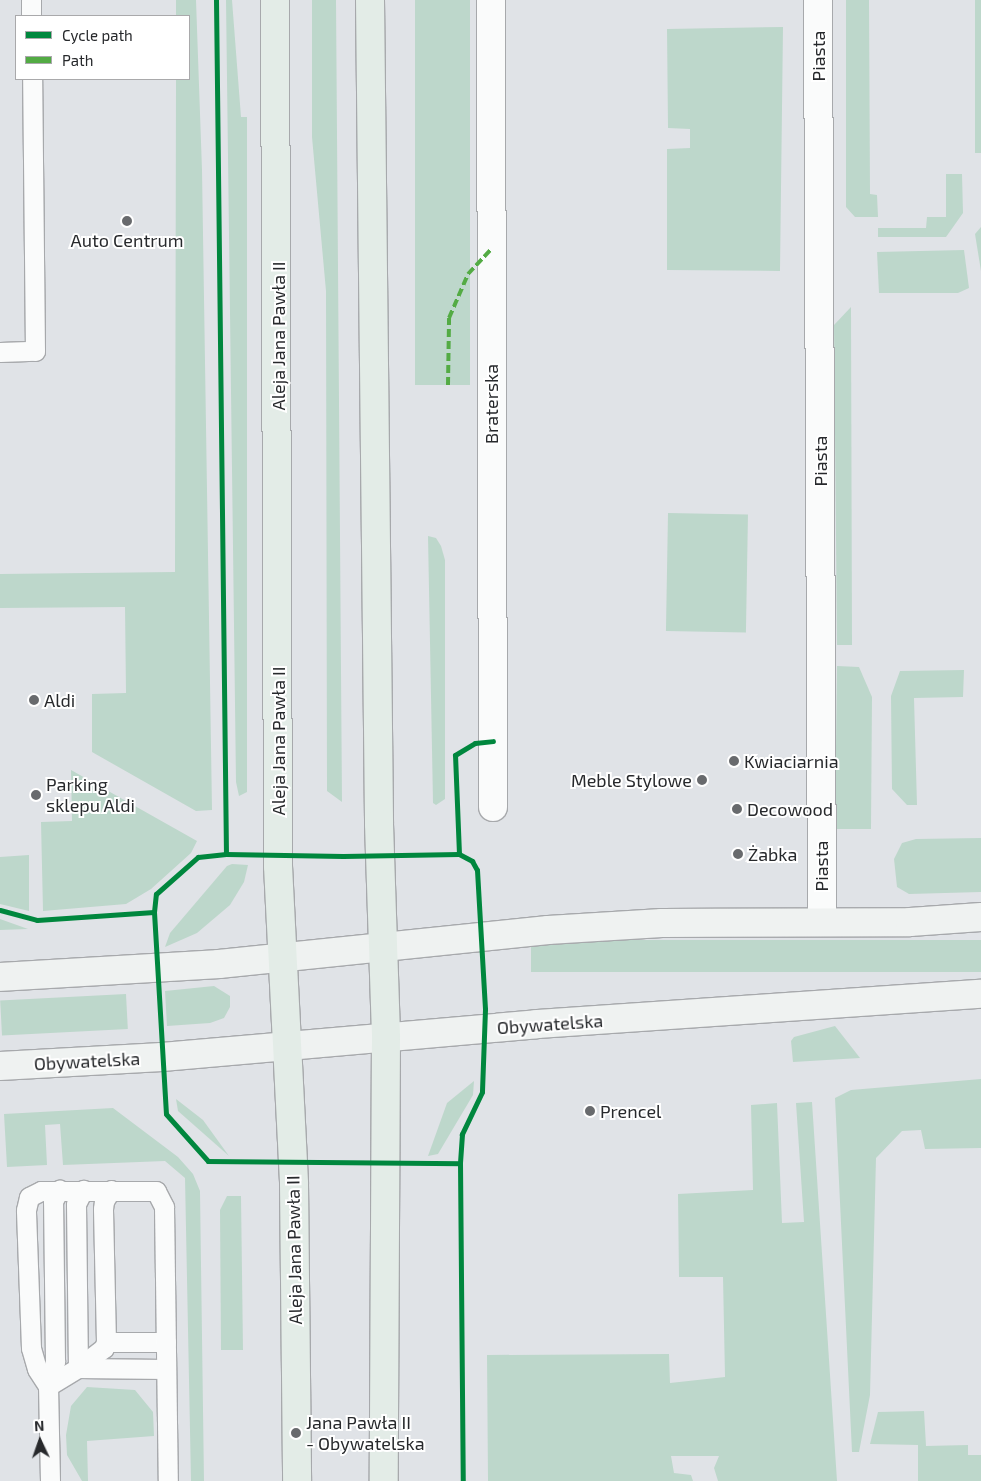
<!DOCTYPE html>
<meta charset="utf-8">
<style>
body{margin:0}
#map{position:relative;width:981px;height:1481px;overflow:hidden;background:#e0e3e7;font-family:"Exo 2",sans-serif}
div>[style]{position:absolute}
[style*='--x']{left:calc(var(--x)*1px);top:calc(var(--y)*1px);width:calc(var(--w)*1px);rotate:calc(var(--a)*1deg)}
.green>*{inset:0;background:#bdd7cb;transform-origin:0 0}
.roads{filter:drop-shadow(1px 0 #a7a9ac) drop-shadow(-1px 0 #a7a9ac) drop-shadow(0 1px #a7a9ac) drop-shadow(0 -1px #a7a9ac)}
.service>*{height:19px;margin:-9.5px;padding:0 9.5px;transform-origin:9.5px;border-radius:9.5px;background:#fafbfb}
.minor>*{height:28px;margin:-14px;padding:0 14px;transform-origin:14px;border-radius:14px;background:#fafbfb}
.secondary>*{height:28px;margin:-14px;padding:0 14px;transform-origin:14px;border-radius:14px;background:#eff2f1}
.primary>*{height:28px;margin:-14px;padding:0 14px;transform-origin:14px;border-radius:14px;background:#e3ece7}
.quiet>*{height:4px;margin-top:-2px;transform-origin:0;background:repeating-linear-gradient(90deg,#53ab44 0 8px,transparent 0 12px)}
.cycleway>*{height:5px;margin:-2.5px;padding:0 2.5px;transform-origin:2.5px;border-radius:2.5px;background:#00873e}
.dots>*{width:14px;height:14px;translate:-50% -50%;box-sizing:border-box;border:2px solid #fff;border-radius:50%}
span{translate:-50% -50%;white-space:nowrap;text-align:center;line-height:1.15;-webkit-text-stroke:4px #fff;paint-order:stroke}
.street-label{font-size:18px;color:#27292c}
.poi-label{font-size:18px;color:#27292c}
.left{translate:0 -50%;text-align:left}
.right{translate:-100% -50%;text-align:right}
.legend{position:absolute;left:15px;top:15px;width:175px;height:65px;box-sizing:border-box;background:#fff;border:1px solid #a9a9ab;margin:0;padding:6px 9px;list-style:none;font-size:15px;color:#27292c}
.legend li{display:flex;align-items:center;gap:10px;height:25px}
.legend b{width:25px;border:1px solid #a9a9ab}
.north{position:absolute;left:15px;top:1416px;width:50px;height:50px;-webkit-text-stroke:4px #fff;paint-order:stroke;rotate:357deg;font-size:14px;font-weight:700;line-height:20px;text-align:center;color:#27292c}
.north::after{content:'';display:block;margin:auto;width:18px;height:22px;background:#27292c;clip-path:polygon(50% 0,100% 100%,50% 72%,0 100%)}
</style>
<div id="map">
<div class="green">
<div style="clip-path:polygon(176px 0,196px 0,202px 170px,212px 810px,196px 811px,92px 752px,92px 694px,126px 693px,125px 607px,0 608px,0 574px,175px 572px,176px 79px,189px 79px,189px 16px,176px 16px)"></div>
<div style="clip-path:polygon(226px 0,232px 0,241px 117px,247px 117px,247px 792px,239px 796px,236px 782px)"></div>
<div style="clip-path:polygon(312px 0,336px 0,342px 802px,327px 791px,326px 291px,312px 137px)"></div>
<div style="left:415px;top:0;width:55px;height:385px"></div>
<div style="clip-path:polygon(846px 0,869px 0,870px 194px,877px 195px,878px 217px,855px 217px,846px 207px)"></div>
<div style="left:975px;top:0;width:6px;height:153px"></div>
<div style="clip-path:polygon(783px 27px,780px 271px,667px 270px,667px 149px,690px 148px,690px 129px,668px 128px,667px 29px)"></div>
<div style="clip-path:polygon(946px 174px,962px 174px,963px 213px,946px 237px,878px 237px,878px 228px,926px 228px,927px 217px,946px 217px)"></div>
<div style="clip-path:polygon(981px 227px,981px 271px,975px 234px)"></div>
<div style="clip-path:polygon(964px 250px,969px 288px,958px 293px,879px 293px,877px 252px)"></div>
<div style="clip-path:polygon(851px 307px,852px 645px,837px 645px,834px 325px)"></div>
<div style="left:668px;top:513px;width:80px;height:118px;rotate:1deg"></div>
<div style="clip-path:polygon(428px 536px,436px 538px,441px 546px,445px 560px,445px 799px,436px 805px,433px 803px)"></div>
<div style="clip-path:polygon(837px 666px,859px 667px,872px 697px,871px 829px,835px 829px)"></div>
<div style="clip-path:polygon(964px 670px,963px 697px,914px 698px,917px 805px,907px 805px,892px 789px,891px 696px,900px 671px)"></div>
<div style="clip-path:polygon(71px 770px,197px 841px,191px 853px,151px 889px,126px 904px,43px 911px,41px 822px,72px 821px)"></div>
<div style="clip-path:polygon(981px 838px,981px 892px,909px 894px,897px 887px,894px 859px,902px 843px,916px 839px)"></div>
<div style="clip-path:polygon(29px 855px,29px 911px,0 904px,0 857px)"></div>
<div style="clip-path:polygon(232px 864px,248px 865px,244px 882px,230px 905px,197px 933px,165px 947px,170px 933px,227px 866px)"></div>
<div style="clip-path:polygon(0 919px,28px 929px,0 930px)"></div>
<div style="left:981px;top:940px;width:32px;height:450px;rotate:90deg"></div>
<div style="clip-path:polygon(214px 986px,230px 996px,230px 1007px,224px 1018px,210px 1023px,167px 1026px,165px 991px)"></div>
<div style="left:126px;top:994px;width:35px;height:126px;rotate:87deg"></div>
<div style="clip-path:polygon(835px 1026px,860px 1058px,793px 1062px,791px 1041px,794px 1037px)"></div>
<div style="clip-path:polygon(981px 1079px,981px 1148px,925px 1149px,921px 1130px,902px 1131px,876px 1158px,870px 1395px,859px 1452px,852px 1452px,835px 1098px,851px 1090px)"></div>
<div style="clip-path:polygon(474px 1081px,473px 1095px,438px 1154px,428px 1156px,447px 1103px)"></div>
<div style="clip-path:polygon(176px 1099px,203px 1120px,229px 1156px,178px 1111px)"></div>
<div style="clip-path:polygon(812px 1102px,837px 1481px,718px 1481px,714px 1468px,719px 1456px,671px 1456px,674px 1473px,691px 1475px,693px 1481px,488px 1481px,487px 1355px,669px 1354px,670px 1383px,725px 1377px,723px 1277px,679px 1277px,678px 1194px,753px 1190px,751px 1105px,777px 1103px,782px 1223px,804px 1222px,796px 1103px)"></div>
<div style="clip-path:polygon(113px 1108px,178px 1157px,193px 1174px,200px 1191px,204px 1481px,191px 1481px,185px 1178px,165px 1161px,63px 1165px,60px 1124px,45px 1125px,47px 1165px,7px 1167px,4px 1114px)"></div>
<div style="clip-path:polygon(227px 1196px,241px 1196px,243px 1350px,221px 1350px,220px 1210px)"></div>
<div style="clip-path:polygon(87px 1387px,135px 1390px,153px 1412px,154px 1436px,87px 1441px,88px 1481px,82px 1481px,67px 1455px,66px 1435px,71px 1406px)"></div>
<div style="clip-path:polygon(924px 1411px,926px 1446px,968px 1445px,968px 1455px,981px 1455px,981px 1481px,918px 1481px,918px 1445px,870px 1444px,878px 1412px)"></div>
</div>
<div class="roads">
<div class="service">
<div style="--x:31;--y:0;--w:16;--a:90"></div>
<div style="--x:0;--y:352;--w:35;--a:-2"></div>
<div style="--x:35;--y:351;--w:272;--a:-90.6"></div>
<div style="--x:106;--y:1342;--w:60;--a:0"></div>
<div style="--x:78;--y:1368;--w:33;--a:-38"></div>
<div style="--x:104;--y:1348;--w:6;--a:-72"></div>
<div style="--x:106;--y:1342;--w:133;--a:-91.3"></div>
<div style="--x:103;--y:1209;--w:8;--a:-83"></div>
<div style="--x:104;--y:1201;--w:13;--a:-58"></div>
<div style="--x:78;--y:1368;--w:88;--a:0.7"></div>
<div style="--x:48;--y:1386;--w:20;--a:-123"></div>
<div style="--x:37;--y:1369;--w:22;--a:-106"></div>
<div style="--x:31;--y:1348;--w:138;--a:-92.1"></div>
<div style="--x:26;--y:1210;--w:13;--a:-77"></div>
<div style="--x:29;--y:1197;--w:13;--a:-27"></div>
<div style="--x:41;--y:1191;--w:115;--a:0"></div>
<div style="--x:156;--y:1191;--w:18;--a:63"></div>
<div style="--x:164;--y:1207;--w:274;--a:89.2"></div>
<div style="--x:48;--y:1386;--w:35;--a:-31"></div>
<div style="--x:78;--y:1368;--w:164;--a:-90.7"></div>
<div style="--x:76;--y:1204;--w:16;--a:-63"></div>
<div style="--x:50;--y:1481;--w:95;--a:-91.2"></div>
<div style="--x:48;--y:1386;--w:26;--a:-74"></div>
<div style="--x:55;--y:1361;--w:160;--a:-90.7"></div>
<div style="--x:53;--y:1201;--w:13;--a:-61"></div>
</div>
<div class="minor">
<div style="--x:491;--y:0;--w:807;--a:89.86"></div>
<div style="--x:818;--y:0;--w:922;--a:89.75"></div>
</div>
<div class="secondary">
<div style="--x:0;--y:977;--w:219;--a:-3.4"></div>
<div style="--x:219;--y:964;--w:331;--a:-5.9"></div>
<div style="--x:548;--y:930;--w:114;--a:-3.5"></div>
<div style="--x:662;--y:923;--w:248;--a:-0.2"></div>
<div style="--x:910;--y:922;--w:71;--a:-4"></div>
<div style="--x:0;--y:1066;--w:162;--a:-3.2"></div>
<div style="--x:162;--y:1057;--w:376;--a:-5"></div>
<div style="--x:537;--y:1024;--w:445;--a:-3.9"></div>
</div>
<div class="primary">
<div style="--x:275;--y:0;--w:866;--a:89.8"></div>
<div style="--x:278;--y:866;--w:318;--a:87.1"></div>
<div style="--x:294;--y:1184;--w:297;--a:89.4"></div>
<div style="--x:370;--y:0;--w:824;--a:89.37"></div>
<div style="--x:379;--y:824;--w:213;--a:88.1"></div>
<div style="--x:386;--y:1037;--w:444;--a:90.3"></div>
</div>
</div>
<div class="quiet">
<div style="--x:448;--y:385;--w:67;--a:-89.1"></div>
<div style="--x:449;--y:318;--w:48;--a:-66.6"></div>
<div style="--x:468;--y:274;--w:34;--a:-47"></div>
</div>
<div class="cycleway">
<div style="--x:216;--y:0;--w:854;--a:89.33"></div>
<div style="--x:226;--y:854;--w:117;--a:1"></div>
<div style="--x:343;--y:856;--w:116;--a:-1"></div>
<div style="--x:459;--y:854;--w:15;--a:28"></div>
<div style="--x:472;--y:861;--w:10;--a:61"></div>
<div style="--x:477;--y:870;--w:139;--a:86.7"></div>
<div style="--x:485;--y:1009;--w:83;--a:92.1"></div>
<div style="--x:482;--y:1092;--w:47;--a:115.5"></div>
<div style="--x:462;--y:1134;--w:29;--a:94"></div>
<div style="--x:460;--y:1163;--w:318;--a:89.5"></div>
<div style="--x:459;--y:854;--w:99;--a:-92.3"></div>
<div style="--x:455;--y:755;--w:23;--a:-31"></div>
<div style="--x:475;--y:743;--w:18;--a:-6"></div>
<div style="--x:0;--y:910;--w:38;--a:15"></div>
<div style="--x:37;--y:920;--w:117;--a:-3.9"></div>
<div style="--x:154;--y:912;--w:18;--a:-84"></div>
<div style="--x:156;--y:894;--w:56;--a:-41.4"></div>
<div style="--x:198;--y:857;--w:28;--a:-6"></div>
<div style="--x:154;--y:912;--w:202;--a:86.6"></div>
<div style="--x:166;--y:1114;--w:63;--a:48.2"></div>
<div style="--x:208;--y:1161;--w:252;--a:0.5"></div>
</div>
<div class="dots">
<div style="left:127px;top:221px;background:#686a6d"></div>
<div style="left:34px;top:700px;background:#686a6d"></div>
<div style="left:734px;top:761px;background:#686a6d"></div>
<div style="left:702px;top:780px;background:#686a6d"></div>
<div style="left:36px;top:795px;background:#686a6d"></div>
<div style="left:737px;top:809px;background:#686a6d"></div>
<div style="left:738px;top:854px;background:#686a6d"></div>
<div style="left:590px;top:1111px;background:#686a6d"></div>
<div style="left:296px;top:1433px;background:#686a6d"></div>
</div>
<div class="street-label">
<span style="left:818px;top:56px;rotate:-90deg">Piasta</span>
<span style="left:278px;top:336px;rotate:-90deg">Aleja Jana Pawła II</span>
<span style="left:491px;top:404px;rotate:-90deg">Braterska</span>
<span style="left:820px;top:461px;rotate:-90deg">Piasta</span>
<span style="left:278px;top:741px;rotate:-90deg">Aleja Jana Pawła II</span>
<span style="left:821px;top:866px;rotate:-90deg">Piasta</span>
<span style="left:550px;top:1024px;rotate:-4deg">Obywatelska</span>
<span style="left:87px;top:1061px;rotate:-3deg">Obywatelska</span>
<span style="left:294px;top:1250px;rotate:-91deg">Aleja Jana Pawła II</span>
</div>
<div class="poi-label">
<span style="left:127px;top:240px">Auto Centrum</span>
<span class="left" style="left:44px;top:700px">Aldi</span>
<span class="left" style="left:744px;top:761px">Kwiaciarnia</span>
<span class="right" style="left:692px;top:780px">Meble Stylowe</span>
<span class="left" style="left:46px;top:795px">Parking<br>sklepu Aldi</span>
<span class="left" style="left:747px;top:809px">Decowood</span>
<span class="left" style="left:748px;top:854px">Żabka</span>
<span class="left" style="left:600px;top:1111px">Prencel</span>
<span class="left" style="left:306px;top:1433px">Jana Pawła II<br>- Obywatelska</span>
</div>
<ul class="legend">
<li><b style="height:6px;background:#00873e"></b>Cycle path</li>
<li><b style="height:6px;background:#53ab44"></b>Path</li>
</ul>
<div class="north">N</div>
</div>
